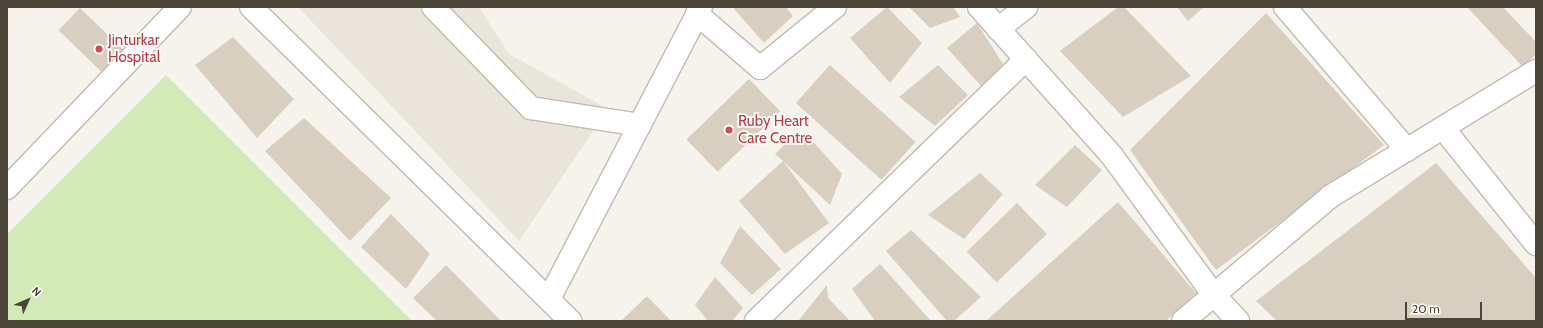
<!DOCTYPE html>
<style>
body{margin:0}
#map{position:relative;width:1543px;height:328px;overflow:hidden;background:#f6f3ec;font-family:Cabin,sans-serif}
div>[style]{position:absolute}
[style*='--x']{left:calc(var(--x)*1px);top:calc(var(--y)*1px);width:calc(var(--w)*1px);rotate:calc(var(--a)*1deg)}
.residential>*{inset:0;background:#eae5da}
.green>*{inset:0;background:#d2eab5}
.building>*{inset:0;background:#d8cfc1;transform-origin:0 0}
.roads{filter:drop-shadow(1px 0 #c2bbae) drop-shadow(-1px 0 #c2bbae) drop-shadow(0 1px #c2bbae) drop-shadow(0 -1px #c2bbae)}
.minor>*{height:22px;margin:-11px;padding:0 11px;transform-origin:11px;border-radius:11px;background:#fff}
.dots>*{width:11px;height:11px;translate:-50% -50%;box-sizing:border-box;border:2px solid #fff;border-radius:50%}
span{translate:-50% -50%;white-space:nowrap;text-align:center;line-height:1.15;-webkit-text-stroke:3.5px #fff;paint-order:stroke}
.health-label{font-size:15px;color:#be3a42}
.left{translate:0 -50%;text-align:left}
.frame{position:absolute;inset:0;border:8px solid #4b4439;pointer-events:none}
.north{position:absolute;left:8px;top:280px;width:40px;height:40px;-webkit-text-stroke:3px #fff;paint-order:stroke;rotate:45deg;font-size:11px;font-weight:700;line-height:16px;text-align:center;color:#4b4439}
.north::after{content:'';display:block;margin:auto;width:14px;height:18px;background:#4b4439;clip-path:polygon(50% 0,100% 100%,50% 72%,0 100%)}
.scale{position:absolute;left:1405px;top:302px;width:77px;height:18px;box-sizing:border-box;border:2px solid #4b4439;border-top:0;padding-left:5px;font-size:12px;line-height:14px;white-space:nowrap;color:#4b4439;-webkit-text-stroke:3px #fff;paint-order:stroke}
</style>
<div id="map">
<div class="residential">
<div style="clip-path:polygon(298px 7px,479px 7px,509px 54px,608px 109px,519px 241px)"></div>
</div>
<div class="green">
<div style="clip-path:polygon(166px 75px,412px 321px,7px 321px,7px 234px)"></div>
</div>
<div class="building">
<div style="clip-path:polygon(736px 7px,786px 7px,793px 16px,764px 43px,734px 9px)"></div>
<div style="clip-path:polygon(887px 7px,922px 43px,890px 83px,850px 38px)"></div>
<div style="clip-path:polygon(909px 7px,953px 7px,960px 17px,930px 28px)"></div>
<div style="clip-path:polygon(1118px 7px,1124px 7px,1191px 76px,1123px 117px,1060px 51px)"></div>
<div style="clip-path:polygon(1177px 7px,1204px 7px,1188px 21px)"></div>
<div style="clip-path:polygon(1467px 7px,1503px 7px,1536px 42px,1536px 54px,1523px 67px)"></div>
<div style="left:80px;top:8px;width:63px;height:31px;rotate:44deg"></div>
<div style="clip-path:polygon(1266px 13px,1384px 145px,1216px 270px,1130px 150px)"></div>
<div style="clip-path:polygon(977px 23px,1003px 64px,982px 87px,947px 48px)"></div>
<div style="clip-path:polygon(233px 37px,294px 99px,257px 138px,195px 65px)"></div>
<div style="left:830px;top:65px;width:115px;height:51px;rotate:42deg"></div>
<div style="clip-path:polygon(938px 65px,968px 95px,935px 126px,899px 97px)"></div>
<div style="left:749px;top:79px;width:45px;height:87px;rotate:46deg"></div>
<div style="clip-path:polygon(304px 118px,391px 198px,350px 241px,265px 151px)"></div>
<div style="clip-path:polygon(794px 135px,810px 138px,842px 174px,830px 205px,783px 161px,829px 223px,785px 254px,739px 201px,783px 161px,775px 154px)"></div>
<div style="clip-path:polygon(1075px 145px,1102px 170px,1067px 207px,1035px 185px)"></div>
<div style="clip-path:polygon(1436px 163px,1536px 278px,1536px 321px,1277px 321px,1256px 301px)"></div>
<div style="clip-path:polygon(980px 173px,1003px 194px,964px 239px,928px 215px)"></div>
<div style="clip-path:polygon(1118px 202px,1196px 293px,1166px 321px,986px 321px)"></div>
<div style="left:1017px;top:203px;width:43px;height:70px;rotate:46deg"></div>
<div style="clip-path:polygon(391px 214px,430px 254px,406px 289px,361px 247px)"></div>
<div style="clip-path:polygon(740px 226px,781px 269px,752px 295px,720px 263px)"></div>
<div style="clip-path:polygon(911px 230px,981px 297px,954px 321px,947px 321px,886px 251px)"></div>
<div style="clip-path:polygon(880px 264px,931px 321px,875px 321px,852px 289px)"></div>
<div style="clip-path:polygon(446px 265px,501px 321px,437px 321px,413px 298px)"></div>
<div style="clip-path:polygon(715px 277px,743px 308px,732px 321px,708px 321px,695px 305px)"></div>
<div style="clip-path:polygon(827px 285px,828px 298px,850px 321px,798px 321px)"></div>
<div style="clip-path:polygon(647px 296px,671px 321px,621px 321px)"></div>
</div>
<div class="roads">
<div class="minor">
<div style="--x:251;--y:7;--w:448;--a:44.5"></div>
<div style="--x:433;--y:7;--w:141;--a:45.9"></div>
<div style="--x:531;--y:108;--w:110;--a:8.9"></div>
<div style="--x:979;--y:7;--w:200;--a:48.2"></div>
<div style="--x:1112;--y:156;--w:171;--a:53.8"></div>
<div style="--x:1213;--y:294;--w:37;--a:47"></div>
<div style="--x:1285;--y:7;--w:188;--a:49.5"></div>
<div style="--x:697;--y:14;--w:83;--a:40.6"></div>
<div style="--x:760;--y:68;--w:97;--a:-39.1"></div>
<div style="--x:998;--y:29;--w:36;--a:-38"></div>
<div style="--x:1443;--y:128;--w:149;--a:51.3"></div>
<div style="--x:7;--y:188;--w:250;--a:-46.3"></div>
<div style="--x:549;--y:299;--w:329;--a:-62.5"></div>
<div style="--x:756;--y:321;--w:376;--a:-44.1"></div>
<div style="--x:1183;--y:321;--w:194;--a:-40.2"></div>
<div style="--x:1331;--y:196;--w:240;--a:-31.4"></div>
</div>
</div>
<div class="dots">
<div style="left:99px;top:49px;background:#e0444e"></div>
<div style="left:729px;top:130px;background:#e0444e"></div>
</div>
<div class="health-label">
<span class="left" style="left:108px;top:49px">Jinturkar<br>Hospital</span>
<span class="left" style="left:738px;top:130px">Ruby Heart<br>Care Centre</span>
</div>
<div class="frame"></div>
<div class="north">N</div>
<div class="scale">20 m</div>
</div>
